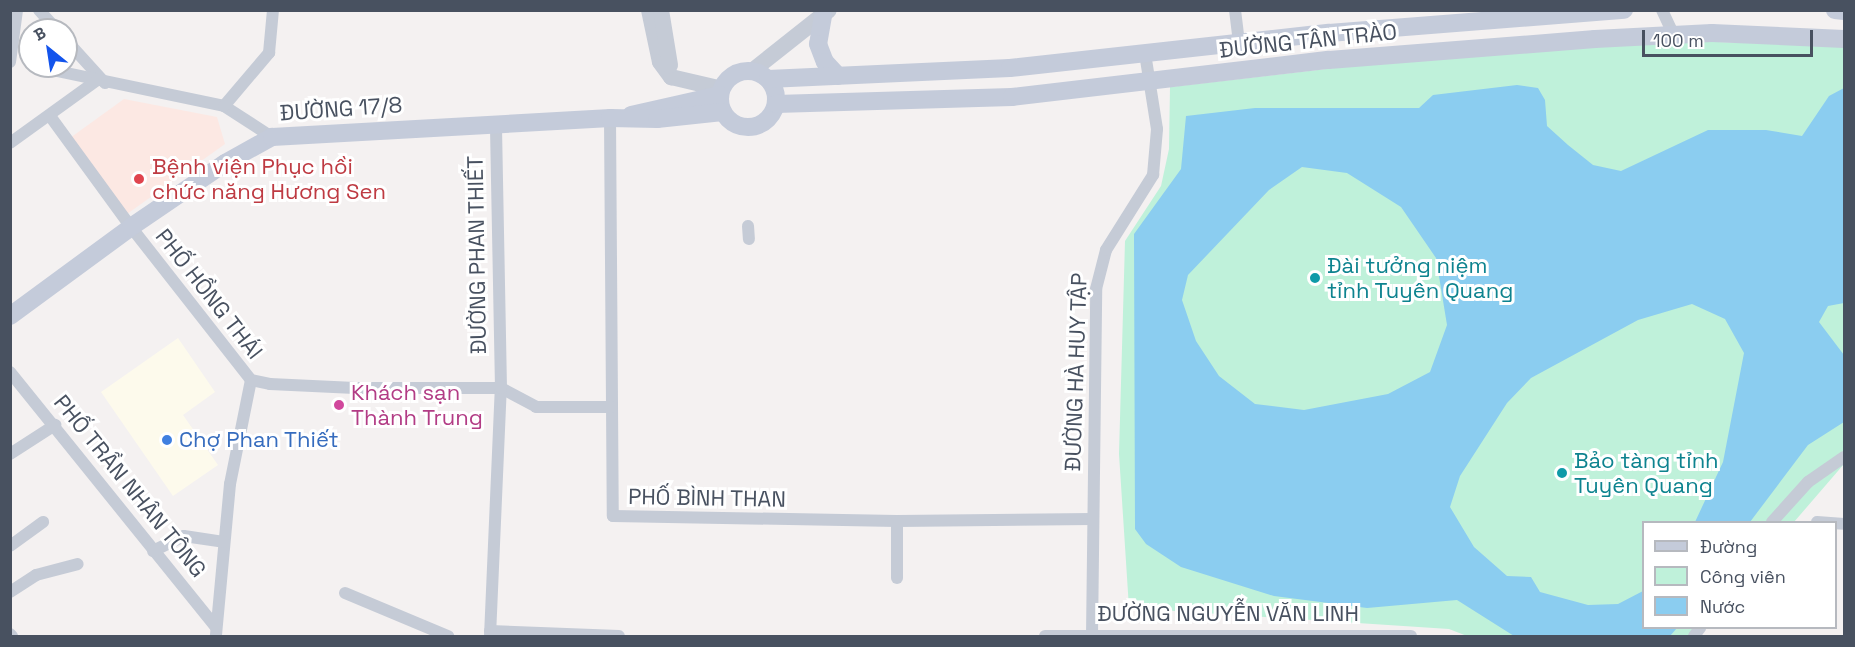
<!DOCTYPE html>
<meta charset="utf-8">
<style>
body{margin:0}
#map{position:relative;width:1855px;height:647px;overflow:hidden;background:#f4f1f1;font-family:"Space Grotesk",sans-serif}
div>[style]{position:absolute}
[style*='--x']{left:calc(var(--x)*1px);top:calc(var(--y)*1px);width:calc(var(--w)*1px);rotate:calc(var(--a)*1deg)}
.commercial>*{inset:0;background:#fdfaec}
.medical>*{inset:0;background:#fce8e3}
.green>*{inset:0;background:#bff1da}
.water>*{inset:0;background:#8bcdf0}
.minor>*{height:12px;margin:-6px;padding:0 6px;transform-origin:6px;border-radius:6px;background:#c5cbd6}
.tertiary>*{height:16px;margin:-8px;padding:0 8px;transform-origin:8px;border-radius:8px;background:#c5cbd6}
.secondary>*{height:18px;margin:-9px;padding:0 9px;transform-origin:9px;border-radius:9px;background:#c4cbda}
.secondary>.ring{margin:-9px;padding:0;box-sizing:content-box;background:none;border:18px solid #c4cbda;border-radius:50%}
.dots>*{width:16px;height:16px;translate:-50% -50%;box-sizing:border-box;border:3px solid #fff;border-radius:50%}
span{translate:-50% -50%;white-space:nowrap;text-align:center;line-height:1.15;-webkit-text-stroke:6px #fff;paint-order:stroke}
.street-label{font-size:22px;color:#485160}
.health-label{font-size:22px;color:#be3a42}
.left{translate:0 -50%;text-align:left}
.culture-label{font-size:22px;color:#0d838f}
.hotel-label{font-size:22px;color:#b23c85}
.shop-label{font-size:22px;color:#366cbe}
.frame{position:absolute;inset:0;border:12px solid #485160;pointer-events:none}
.legend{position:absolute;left:1642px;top:521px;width:195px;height:108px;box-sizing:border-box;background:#fff;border:2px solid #b6b9bf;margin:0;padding:8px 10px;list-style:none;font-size:18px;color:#485160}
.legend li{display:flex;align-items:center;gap:12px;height:30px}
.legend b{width:30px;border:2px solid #b6b9bf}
.north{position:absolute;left:18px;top:18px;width:60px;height:60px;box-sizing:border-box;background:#fff;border:2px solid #b6b9bf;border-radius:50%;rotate:330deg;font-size:16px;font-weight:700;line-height:24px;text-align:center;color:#485160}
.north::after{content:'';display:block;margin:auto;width:21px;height:27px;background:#1354ec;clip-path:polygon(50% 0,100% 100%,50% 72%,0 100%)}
.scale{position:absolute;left:1642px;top:30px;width:171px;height:27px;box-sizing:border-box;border:3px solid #485160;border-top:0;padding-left:8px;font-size:18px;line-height:21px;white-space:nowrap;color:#485160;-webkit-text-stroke:4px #fff;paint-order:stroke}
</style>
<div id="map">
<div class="commercial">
<div style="clip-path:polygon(178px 338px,215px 392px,183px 415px,218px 465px,173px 496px,101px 392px)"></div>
</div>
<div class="medical">
<div style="clip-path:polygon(124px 99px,217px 117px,225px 144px,127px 214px,70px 138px)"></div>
</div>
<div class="green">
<div style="clip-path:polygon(1594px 38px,1844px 46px,1844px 464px,1794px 522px,1644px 522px,1644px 628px,1702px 628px,1694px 636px,1467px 636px,1449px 629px,1129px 608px,1119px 454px,1125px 241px,1161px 186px,1169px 149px,1170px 87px)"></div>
</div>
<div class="water">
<div style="clip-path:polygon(evenodd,1517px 85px,1538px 88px,1545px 100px,1547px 126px,1568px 145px,1593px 165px,1621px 171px,1708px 130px,1766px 130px,1802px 136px,1829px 96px,1844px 88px,1844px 303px,1828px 306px,1819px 322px,1844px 355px,1844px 422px,1808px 445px,1750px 522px,1695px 522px,1723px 462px,1744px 353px,1725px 319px,1692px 304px,1638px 320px,1531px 378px,1507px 403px,1460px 476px,1450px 507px,1474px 547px,1507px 576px,1531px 577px,1540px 592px,1588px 605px,1618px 604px,1643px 591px,1644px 628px,1677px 628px,1670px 636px,1514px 636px,1457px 600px,1367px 608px,1274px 596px,1181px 567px,1146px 544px,1135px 529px,1134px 234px,1181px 169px,1186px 116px,1255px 108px,1419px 108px,1433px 95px,1517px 85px,1302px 167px,1347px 173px,1401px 207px,1436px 258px,1447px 325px,1430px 372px,1388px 394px,1304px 410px,1255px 404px,1219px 376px,1196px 341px,1182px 300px,1188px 275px,1269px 190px,1302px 167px)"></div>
</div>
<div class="minor">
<div style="--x:39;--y:10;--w:27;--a:48"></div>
<div style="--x:1235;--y:10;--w:33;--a:83"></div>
<div style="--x:1662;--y:10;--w:26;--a:65"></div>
<div style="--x:66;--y:40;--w:58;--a:47.8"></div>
<div style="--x:10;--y:62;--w:52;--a:-82.3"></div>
<div style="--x:33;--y:66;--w:195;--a:11.8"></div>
<div style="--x:224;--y:106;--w:57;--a:32.9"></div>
<div style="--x:224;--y:106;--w:70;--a:-49.7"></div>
<div style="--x:269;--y:53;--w:43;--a:-84.7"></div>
<div style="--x:50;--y:116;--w:137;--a:53.9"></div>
<div style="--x:131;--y:227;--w:194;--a:51.9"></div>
<div style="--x:251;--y:380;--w:106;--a:101.4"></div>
<div style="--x:230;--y:484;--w:153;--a:95.3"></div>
<div style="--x:610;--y:118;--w:398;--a:89.6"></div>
<div style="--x:613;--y:516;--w:284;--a:1"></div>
<div style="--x:897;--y:521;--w:195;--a:-0.6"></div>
<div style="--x:10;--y:143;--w:106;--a:-35.8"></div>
<div style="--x:748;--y:226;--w:13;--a:86"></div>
<div style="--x:10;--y:372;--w:328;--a:51.1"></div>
<div style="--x:251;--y:380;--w:19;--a:12"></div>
<div style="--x:270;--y:384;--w:85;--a:2.7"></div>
<div style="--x:355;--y:388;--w:146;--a:0"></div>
<div style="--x:501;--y:388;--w:40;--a:28"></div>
<div style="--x:536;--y:407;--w:76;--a:0"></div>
<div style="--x:10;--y:454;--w:54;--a:-32.8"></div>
<div style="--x:897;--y:521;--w:57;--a:90"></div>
<div style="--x:1772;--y:522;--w:54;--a:-48"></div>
<div style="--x:1808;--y:482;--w:44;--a:-34.8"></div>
<div style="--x:1817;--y:522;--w:27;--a:4"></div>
<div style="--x:10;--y:546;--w:41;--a:-36"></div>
<div style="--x:153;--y:551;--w:34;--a:-26"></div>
<div style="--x:184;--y:536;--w:40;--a:8.5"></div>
<div style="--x:10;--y:592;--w:31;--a:-33"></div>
<div style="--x:36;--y:575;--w:43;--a:-14.7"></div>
<div style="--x:345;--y:593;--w:112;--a:22.7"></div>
<div style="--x:490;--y:631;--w:129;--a:2.2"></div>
<div style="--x:10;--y:634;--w:3;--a:45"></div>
<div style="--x:490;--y:636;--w:248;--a:-87.5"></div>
<div style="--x:501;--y:388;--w:264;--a:-91.1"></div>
<div style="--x:1045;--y:636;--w:366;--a:0"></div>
<div style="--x:1092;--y:636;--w:347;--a:-89.3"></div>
<div style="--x:1096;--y:289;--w:40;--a:-75.6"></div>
<div style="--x:1106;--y:250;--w:89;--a:-57.9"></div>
<div style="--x:1153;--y:175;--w:46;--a:-85"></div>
<div style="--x:1157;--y:129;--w:77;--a:-99"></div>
<div style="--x:1694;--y:636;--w:10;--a:-53"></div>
</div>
<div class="tertiary">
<div style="--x:649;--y:10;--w:53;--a:78.1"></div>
<div style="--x:660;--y:62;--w:19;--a:54"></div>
<div style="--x:671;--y:77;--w:52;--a:13.2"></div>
<div style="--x:661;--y:10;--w:56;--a:80.7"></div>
<div style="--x:752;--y:71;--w:98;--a:-38.4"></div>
</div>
<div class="secondary">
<div style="--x:1835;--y:10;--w:9;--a:6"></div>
<div style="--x:823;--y:16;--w:28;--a:100"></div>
<div style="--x:818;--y:44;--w:19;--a:69"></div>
<div style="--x:825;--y:62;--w:19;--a:47"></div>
<div class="ring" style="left:720px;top:71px;width:38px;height:38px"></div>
<div style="--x:768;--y:79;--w:242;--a:-2.6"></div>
<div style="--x:1010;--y:68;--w:321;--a:-6.3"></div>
<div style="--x:1329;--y:33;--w:296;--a:-4.5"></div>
<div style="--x:776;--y:104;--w:236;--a:-1.7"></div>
<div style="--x:1012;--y:97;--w:319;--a:-6.7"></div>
<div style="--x:1329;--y:60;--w:267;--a:-4.5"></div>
<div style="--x:1595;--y:39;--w:117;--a:-2.9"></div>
<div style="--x:1712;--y:33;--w:132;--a:2.6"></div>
<div style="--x:631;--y:115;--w:91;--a:-12.7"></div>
<div style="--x:10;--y:316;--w:150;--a:-36.3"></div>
<div style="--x:131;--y:227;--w:114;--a:-34.2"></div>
<div style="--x:225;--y:163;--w:54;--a:-29"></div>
<div style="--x:272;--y:137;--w:339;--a:-3.2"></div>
<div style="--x:610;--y:118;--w:47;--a:1.2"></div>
<div style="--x:657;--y:119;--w:66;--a:-6.1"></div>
</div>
<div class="dots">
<div style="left:139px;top:179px;background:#e0444e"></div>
<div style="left:1315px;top:278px;background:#0f9aa8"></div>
<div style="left:339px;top:405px;background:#d1479c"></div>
<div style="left:167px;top:440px;background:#3f7fe0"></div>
<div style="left:1562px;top:473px;background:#0f9aa8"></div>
</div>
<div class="street-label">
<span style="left:1308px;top:41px;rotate:-6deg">ĐƯỜNG TÂN TRÀO</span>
<span style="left:341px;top:109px;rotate:-4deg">ĐƯỜNG 17/8</span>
<span style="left:477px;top:255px;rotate:-91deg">ĐƯỜNG PHAN THIẾT</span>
<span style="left:209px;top:294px;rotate:52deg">PHỐ HỒNG THÁI</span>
<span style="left:1076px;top:372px;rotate:-88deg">ĐƯỜNG HÀ HUY TẬP</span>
<span style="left:130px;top:486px;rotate:51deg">PHỐ TRẦN NHÂN TÔNG</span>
<span style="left:707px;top:498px;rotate:1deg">PHỐ BÌNH THAN</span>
<span style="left:1228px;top:614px">ĐƯỜNG NGUYỄN VĂN LINH</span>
</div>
<div class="health-label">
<span class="left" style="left:152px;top:179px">Bệnh viện Phục hồi<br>chức năng Hương Sen</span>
</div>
<div class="culture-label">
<span class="left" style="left:1327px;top:278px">Đài tưởng niệm<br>tỉnh Tuyên Quang</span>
<span class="left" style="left:1574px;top:473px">Bảo tàng tỉnh<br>Tuyên Quang</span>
</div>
<div class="hotel-label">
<span class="left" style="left:351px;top:405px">Khách sạn<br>Thành Trung</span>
</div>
<div class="shop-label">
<span class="left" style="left:179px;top:440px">Chợ Phan Thiết</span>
</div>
<div class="frame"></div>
<ul class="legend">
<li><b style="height:8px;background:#c4cbda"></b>Đường</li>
<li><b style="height:16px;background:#bff1da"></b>Công viên</li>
<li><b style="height:16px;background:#8bcdf0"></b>Nước</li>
</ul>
<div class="north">B</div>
<div class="scale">100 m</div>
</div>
